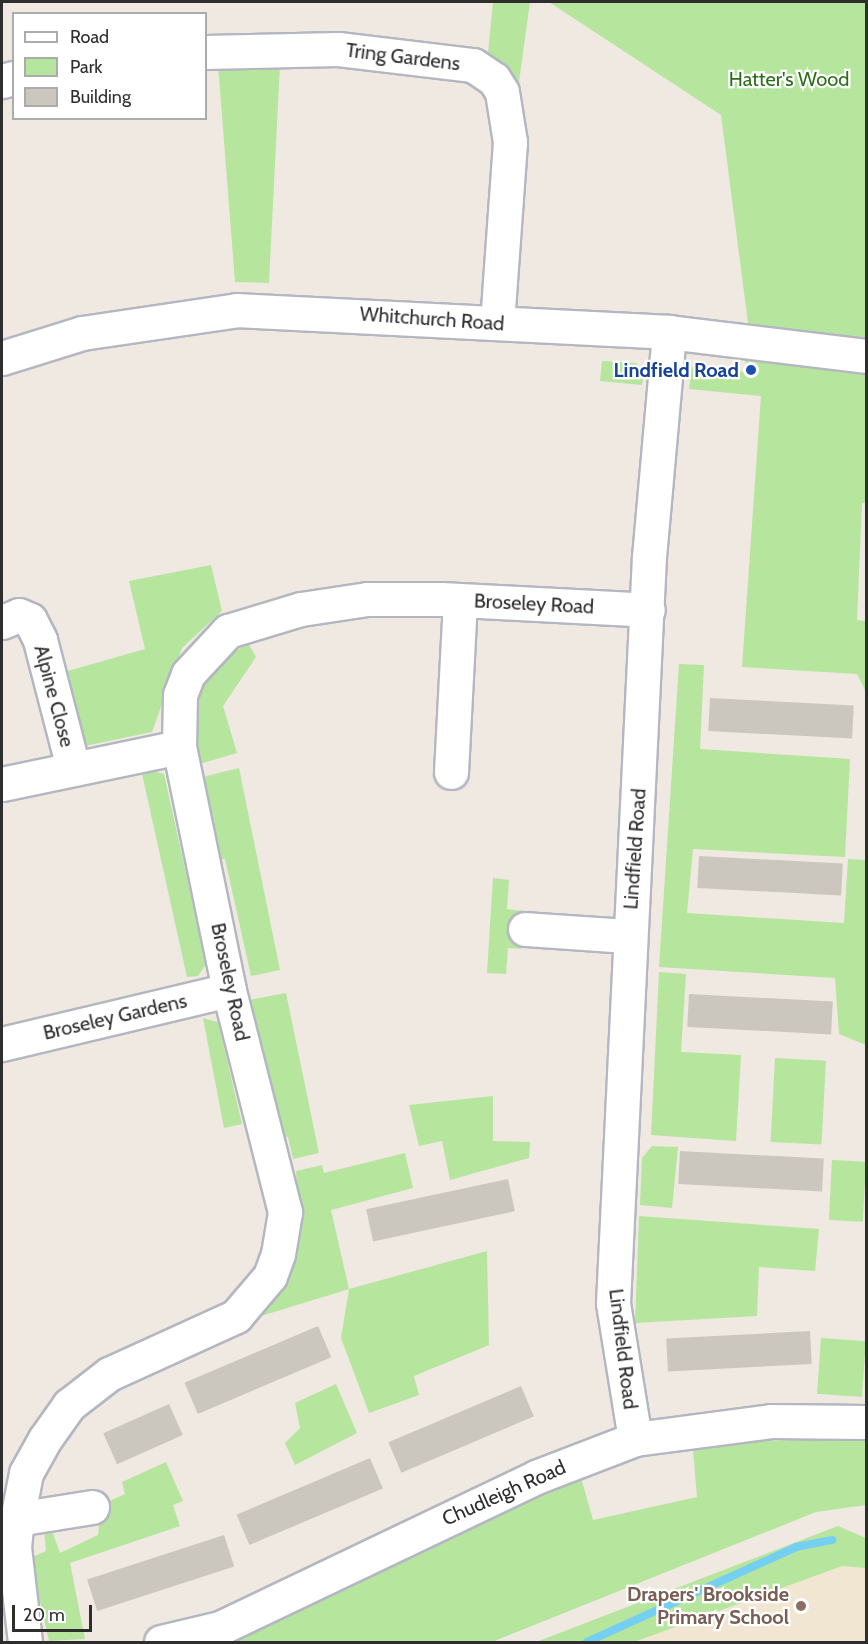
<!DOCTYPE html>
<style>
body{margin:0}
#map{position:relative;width:868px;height:1644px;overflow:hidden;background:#efe9e1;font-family:Cabin,sans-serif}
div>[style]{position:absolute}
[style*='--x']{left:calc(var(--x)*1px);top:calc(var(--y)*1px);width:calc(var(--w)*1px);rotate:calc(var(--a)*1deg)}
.education>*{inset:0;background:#f0e6d1}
.green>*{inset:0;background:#b6e59e;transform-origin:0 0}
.stream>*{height:8px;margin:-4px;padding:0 4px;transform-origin:4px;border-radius:4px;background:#75cff0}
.building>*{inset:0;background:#cbc7bf;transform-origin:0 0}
.roads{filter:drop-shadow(2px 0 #b4b7c1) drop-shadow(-2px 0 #b4b7c1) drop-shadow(0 2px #b4b7c1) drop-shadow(0 -2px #b4b7c1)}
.minor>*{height:33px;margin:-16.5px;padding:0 16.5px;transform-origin:16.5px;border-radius:16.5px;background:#fff}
.dots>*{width:16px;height:16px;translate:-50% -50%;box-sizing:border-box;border:3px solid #fff;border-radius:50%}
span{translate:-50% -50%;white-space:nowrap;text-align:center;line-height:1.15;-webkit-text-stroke:4.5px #fff;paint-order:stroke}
.street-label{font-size:20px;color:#2e2e2e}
.park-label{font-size:20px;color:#2c6e1b}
.transit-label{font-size:20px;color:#164399;font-weight:700}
.right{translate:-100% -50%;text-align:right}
.education-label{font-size:20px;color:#785e54;font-weight:700}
.frame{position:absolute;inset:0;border:3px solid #2e2e2e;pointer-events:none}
.legend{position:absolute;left:12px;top:12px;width:195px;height:108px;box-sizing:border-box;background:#fff;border:2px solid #ababab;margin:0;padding:8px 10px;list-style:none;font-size:18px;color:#2e2e2e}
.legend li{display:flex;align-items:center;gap:12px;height:30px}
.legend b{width:30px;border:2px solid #ababab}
.scale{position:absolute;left:12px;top:1605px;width:80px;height:27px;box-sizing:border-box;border:3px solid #2e2e2e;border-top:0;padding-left:8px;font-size:18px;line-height:21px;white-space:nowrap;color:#2e2e2e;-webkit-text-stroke:4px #fff;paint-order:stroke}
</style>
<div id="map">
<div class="education">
<div style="clip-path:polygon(842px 1566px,866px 1568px,866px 1642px,634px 1642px)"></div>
</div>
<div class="green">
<div style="clip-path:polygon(493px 2px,530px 2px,519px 82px,486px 73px)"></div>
<div style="clip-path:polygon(549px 2px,866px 2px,866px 503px,862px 503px,857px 620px,866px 621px,866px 692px,857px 674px,742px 667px,761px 396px,689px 389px,692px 367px,745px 372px,748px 323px,721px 115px)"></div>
<div style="clip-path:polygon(218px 64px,280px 64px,269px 283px,235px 282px)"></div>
<div style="clip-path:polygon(602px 361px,636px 363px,644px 373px,642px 385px,600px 381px)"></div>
<div style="clip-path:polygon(211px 565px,222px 611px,182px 648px,152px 732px,75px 748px,57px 674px,145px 649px,129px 581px)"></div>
<div style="clip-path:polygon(248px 643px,256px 657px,223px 706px,237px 753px,196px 765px,190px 702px,207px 671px)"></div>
<div style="clip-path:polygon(679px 664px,704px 665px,700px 749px,850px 759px,845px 857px,693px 849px,687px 913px,844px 923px,848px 859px,866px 860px,866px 1045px,839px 1034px,835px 978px,659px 967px)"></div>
<div style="clip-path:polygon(239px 768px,280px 970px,251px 976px,225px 859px,214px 860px,199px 778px)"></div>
<div style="clip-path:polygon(153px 771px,164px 774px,206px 964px,198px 976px,187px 977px,142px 774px)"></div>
<div style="clip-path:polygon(493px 878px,509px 880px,507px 909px,523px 911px,521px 949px,508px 948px,506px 974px,487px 973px)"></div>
<div style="clip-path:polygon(659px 972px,686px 974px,681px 1052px,741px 1055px,736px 1141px,651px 1135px)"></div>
<div style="clip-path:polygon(286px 993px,319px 1153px,293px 1159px,288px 1137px,279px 1138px,249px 1000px)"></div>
<div style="clip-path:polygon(203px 1018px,218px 1022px,242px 1124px,224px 1128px)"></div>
<div style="left:775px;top:1058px;width:51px;height:84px;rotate:3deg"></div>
<div style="clip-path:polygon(493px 1096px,493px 1141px,530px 1142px,529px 1158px,450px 1180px,442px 1141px,419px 1146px,409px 1105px)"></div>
<div style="clip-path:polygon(652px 1146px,678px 1147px,672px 1208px,640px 1205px,642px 1158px)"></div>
<div style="clip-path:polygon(405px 1153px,413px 1188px,331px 1210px,349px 1289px,487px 1251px,489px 1345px,414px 1376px,419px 1395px,369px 1413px,341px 1338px,349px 1289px,261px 1316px,279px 1284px,298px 1207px,296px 1171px,322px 1165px,324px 1173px)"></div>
<div style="left:832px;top:1160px;width:34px;height:60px;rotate:3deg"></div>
<div style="clip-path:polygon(639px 1216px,819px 1229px,815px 1271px,759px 1267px,757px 1316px,635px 1323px)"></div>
<div style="left:821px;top:1338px;width:45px;height:56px;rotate:4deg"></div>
<div style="clip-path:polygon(336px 1384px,357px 1433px,295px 1465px,285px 1443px,300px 1428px,295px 1403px)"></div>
<div style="clip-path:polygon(866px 1439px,866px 1505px,816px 1512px,492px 1642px,212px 1642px,580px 1474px,593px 1520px,697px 1497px,693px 1450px,739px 1441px)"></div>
<div style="clip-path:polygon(166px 1462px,183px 1501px,173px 1505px,180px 1526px,70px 1563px,85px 1639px,49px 1641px,30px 1558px,46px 1551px,44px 1531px,51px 1528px,60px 1553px,98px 1535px,101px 1505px,125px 1494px,122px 1482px)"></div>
<div style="clip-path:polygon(838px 1526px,866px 1538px,866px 1568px,842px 1566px,634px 1642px,536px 1642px)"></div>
</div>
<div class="stream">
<div style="--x:587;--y:1642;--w:230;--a:-24.4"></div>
<div style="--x:796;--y:1547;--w:37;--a:-11"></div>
</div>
<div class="building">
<div style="left:710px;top:698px;width:144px;height:33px;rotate:3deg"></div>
<div style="left:699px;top:856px;width:144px;height:32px;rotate:3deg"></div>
<div style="left:689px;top:994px;width:144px;height:33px;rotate:3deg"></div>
<div style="left:680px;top:1151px;width:144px;height:33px;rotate:3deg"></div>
<div style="left:508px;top:1179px;width:33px;height:145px;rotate:78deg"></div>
<div style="left:318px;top:1326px;width:34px;height:145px;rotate:67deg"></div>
<div style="left:810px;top:1331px;width:33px;height:144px;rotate:87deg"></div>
<div style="left:521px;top:1386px;width:33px;height:144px;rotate:67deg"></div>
<div style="left:169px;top:1404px;width:34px;height:72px;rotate:66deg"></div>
<div style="left:370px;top:1458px;width:33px;height:145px;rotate:67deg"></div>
<div style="left:224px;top:1535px;width:33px;height:144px;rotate:72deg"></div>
</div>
<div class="roads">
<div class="minor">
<div style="--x:206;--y:52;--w:132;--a:-1.3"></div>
<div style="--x:338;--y:49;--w:136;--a:6.8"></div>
<div style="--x:473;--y:65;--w:25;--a:34"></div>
<div style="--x:494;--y:79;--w:15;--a:58"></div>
<div style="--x:502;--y:92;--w:51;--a:80.9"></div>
<div style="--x:510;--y:142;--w:181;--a:94.1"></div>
<div style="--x:2;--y:81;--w:12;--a:-14"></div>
<div style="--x:2;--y:358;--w:84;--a:-17.4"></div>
<div style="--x:82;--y:333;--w:157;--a:-8.4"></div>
<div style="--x:237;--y:310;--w:433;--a:2.9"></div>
<div style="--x:669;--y:332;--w:198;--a:6.9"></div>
<div style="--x:2;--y:622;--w:18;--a:-22"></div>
<div style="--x:19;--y:615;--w:12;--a:24"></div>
<div style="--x:30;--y:620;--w:22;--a:63"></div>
<div style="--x:40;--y:640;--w:132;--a:75.5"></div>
<div style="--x:451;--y:772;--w:172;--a:-87"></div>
<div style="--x:2;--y:784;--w:181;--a:-11.8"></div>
<div style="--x:525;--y:929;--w:104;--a:3.9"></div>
<div style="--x:2;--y:1044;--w:233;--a:-13.4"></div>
<div style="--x:635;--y:1439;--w:138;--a:-99.2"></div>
<div style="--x:613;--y:1303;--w:747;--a:-87.24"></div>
<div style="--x:649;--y:557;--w:226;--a:-84.9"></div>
<div style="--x:17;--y:1519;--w:76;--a:-9.1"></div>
<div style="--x:25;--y:1642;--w:96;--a:-96.6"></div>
<div style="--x:14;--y:1547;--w:28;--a:-84"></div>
<div style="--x:17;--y:1519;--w:47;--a:-78.9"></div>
<div style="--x:26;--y:1473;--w:39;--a:-61"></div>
<div style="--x:45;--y:1439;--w:42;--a:-54.8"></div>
<div style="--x:69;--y:1405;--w:51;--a:-37.8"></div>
<div style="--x:109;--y:1374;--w:140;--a:-24.5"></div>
<div style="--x:236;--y:1316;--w:52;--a:-49.6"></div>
<div style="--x:270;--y:1276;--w:23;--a:-70"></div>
<div style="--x:278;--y:1254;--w:43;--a:-80.5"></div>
<div style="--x:285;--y:1212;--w:229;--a:-104.2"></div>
<div style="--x:229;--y:990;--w:248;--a:-101.6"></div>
<div style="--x:179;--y:747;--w:52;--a:-88.9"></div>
<div style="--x:180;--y:695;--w:22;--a:-69"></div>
<div style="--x:188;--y:674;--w:59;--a:-47.1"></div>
<div style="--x:228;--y:631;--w:76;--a:-16.8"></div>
<div style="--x:301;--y:609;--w:67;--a:-8.6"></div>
<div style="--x:367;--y:599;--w:74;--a:0"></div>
<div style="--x:441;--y:599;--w:207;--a:3"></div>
<div style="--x:161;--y:1642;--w:61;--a:-13.3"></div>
<div style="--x:220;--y:1628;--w:350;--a:-25.5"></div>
<div style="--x:536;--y:1477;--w:106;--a:-21"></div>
<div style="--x:635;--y:1439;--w:137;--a:-7.5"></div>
<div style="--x:771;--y:1421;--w:95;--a:0.6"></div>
</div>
</div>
<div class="dots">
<div style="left:751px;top:370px;background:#1a4fb4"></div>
<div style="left:801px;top:1606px;background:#8d6e63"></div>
</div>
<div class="street-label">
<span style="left:403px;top:57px;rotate:7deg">Tring Gardens</span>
<span style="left:432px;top:319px;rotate:4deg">Whitchurch Road</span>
<span style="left:534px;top:604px;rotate:3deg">Broseley Road</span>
<span style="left:54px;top:696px;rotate:75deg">Alpine Close</span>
<span style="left:635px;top:849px;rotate:-86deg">Lindfield Road</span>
<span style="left:230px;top:982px;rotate:78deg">Broseley Road</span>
<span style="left:115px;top:1017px;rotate:-13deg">Broseley Gardens</span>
<span style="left:623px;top:1349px;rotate:83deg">Lindfield Road</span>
<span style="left:504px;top:1493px;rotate:-24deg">Chudleigh Road</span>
</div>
<div class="park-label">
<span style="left:789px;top:79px">Hatter's Wood</span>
</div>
<div class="transit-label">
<span class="right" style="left:739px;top:370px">Lindfield Road</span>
</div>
<div class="education-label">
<span class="right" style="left:789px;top:1606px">Drapers' Brookside<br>Primary School</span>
</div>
<div class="frame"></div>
<ul class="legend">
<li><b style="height:8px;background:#fff"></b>Road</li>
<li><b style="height:16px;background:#b6e59e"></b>Park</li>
<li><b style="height:16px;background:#cbc7bf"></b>Building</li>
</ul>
<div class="scale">20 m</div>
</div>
